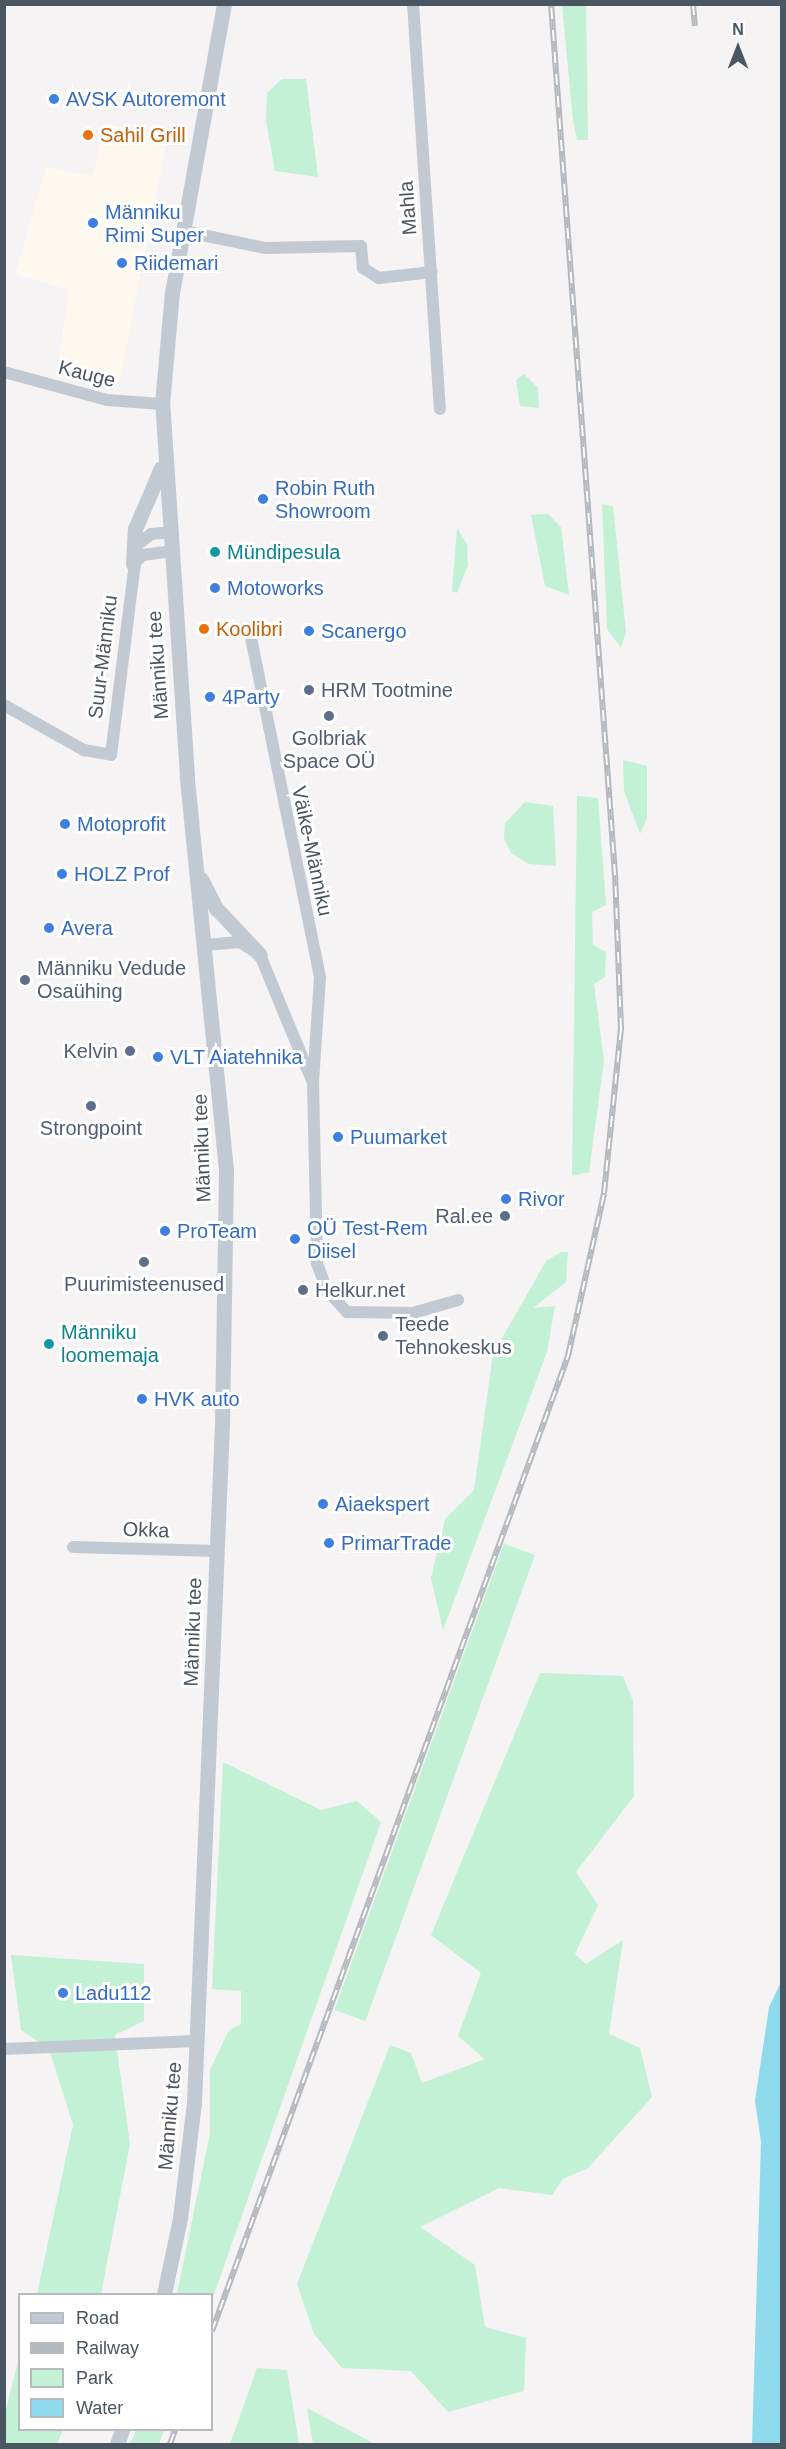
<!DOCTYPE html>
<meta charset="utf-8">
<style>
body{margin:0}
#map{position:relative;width:786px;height:2449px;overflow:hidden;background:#f5f3f3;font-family:Arial,sans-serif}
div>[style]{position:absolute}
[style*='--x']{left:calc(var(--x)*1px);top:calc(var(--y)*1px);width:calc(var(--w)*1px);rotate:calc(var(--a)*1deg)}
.commercial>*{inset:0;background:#fdf9ef}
.green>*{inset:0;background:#c3f1d5;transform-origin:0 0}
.water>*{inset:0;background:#90daee}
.minor>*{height:12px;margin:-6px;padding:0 6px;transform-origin:6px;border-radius:6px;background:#c1cad2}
.tertiary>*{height:15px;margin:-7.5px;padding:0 7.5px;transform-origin:7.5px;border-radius:7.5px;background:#c1cad2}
.rail>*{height:6px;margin-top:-3px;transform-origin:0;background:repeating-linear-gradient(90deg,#fff 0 11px,#b5b8bd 0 22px);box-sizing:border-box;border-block:2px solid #b5b8bd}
.dots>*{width:16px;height:16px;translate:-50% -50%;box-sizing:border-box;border:3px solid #fff;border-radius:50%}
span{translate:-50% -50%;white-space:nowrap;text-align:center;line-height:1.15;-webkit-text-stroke:6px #fff;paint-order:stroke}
.shop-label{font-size:20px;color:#366cbe}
.left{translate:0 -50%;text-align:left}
.food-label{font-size:20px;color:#c56008}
.street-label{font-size:20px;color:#4a5661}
.culture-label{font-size:20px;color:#0d838f}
.service-label{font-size:20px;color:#4e5e75}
.right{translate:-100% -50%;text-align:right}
.frame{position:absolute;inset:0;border:6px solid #4a5661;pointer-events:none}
.legend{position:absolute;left:18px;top:2293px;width:195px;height:138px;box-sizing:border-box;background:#fff;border:2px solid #b7bbc0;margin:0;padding:8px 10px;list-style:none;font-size:18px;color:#4a5661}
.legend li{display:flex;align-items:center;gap:12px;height:30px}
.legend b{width:30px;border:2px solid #b7bbc0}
.north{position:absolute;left:708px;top:18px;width:60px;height:60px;-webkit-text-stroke:4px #fff;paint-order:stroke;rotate:0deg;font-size:16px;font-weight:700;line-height:24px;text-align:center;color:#4a5661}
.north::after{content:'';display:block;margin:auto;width:21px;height:27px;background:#4a5661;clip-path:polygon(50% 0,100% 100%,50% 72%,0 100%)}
</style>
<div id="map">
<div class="commercial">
<div style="clip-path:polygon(104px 124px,168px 136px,119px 384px,57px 371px,69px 290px,15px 274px,46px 167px,93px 176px)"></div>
</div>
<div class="green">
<div style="clip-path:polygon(562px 5px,586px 5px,588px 140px,577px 140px,573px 121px)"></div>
<div style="clip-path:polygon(282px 79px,306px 79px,318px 177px,275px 171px,266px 121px,267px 93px)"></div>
<div style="clip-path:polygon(524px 374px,538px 388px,539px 408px,520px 406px,516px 380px)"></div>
<div style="clip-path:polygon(602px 504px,613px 506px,626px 632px,621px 648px,607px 629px)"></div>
<div style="clip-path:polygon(548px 514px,561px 527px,569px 595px,545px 586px,531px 515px)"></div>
<div style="clip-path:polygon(457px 528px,467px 544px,468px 565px,457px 593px,452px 591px)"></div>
<div style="clip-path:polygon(623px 760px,647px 766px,647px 818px,640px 834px,624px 791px)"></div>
<div style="clip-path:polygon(577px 796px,598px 798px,606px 905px,592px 912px,593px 945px,606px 952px,605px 977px,594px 984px,604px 1061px,589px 1172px,572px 1176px)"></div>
<div style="clip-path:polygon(525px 802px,553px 806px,556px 866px,529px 864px,511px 853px,504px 839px,505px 823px)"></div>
<div style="clip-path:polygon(561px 1252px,568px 1252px,566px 1282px,533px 1308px,555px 1306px,547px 1352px,443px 1630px,431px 1578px,445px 1519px,474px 1490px,493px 1354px,546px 1261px)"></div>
<div style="left:535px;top:1555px;width:496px;height:33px;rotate:110deg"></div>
<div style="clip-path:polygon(540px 1673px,623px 1676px,633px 1701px,634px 1796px,576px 1872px,598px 1905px,575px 1954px,586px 1964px,623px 1940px,609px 2034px,640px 2048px,652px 2097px,588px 2168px,563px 2179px,552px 2195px,499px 2188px,420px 2227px,475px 2265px,485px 2327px,526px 2338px,524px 2391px,448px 2412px,411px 2371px,342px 2368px,314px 2334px,297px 2284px,390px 2045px,411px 2053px,422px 2083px,485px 2059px,458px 2036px,481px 1973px,431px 1935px)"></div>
<div style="clip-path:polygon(223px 1762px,321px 1810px,357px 1801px,381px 1822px,212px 2300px,212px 2294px,177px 2294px,210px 2133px,210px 2070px,229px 2030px,241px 2024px,241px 1991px,212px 1989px)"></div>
<div style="clip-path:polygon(11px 1955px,144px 1964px,144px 2021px,115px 2035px,130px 2144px,101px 2294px,37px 2294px,73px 2125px,49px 2049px,21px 2030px)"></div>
<div style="clip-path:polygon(19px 2359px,20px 2430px,63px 2430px,57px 2444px,5px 2444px,5px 2413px)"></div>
<div style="clip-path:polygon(257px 2368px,287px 2370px,299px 2444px,230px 2444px)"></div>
<div style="clip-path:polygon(307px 2408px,375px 2444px,313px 2444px)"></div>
<div style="clip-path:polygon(136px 2430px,164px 2430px,159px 2444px,130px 2444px)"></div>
</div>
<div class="water">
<div style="clip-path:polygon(781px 1982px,781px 2444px,752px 2444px,761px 2142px,755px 2101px,769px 2007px)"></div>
</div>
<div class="minor">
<div style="--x:413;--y:4;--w:406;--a:86.2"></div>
<div style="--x:183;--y:231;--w:84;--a:11.7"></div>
<div style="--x:265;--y:248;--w:96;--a:-1.2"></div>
<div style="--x:361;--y:246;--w:22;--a:85"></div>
<div style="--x:363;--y:268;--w:19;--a:32"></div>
<div style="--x:379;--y:278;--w:53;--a:-6.5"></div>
<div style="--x:4;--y:372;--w:107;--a:15.2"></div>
<div style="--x:107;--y:400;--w:55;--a:4.2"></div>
<div style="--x:133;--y:564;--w:13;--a:-42"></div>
<div style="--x:143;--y:555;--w:28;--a:-8"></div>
<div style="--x:249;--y:628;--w:356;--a:78.5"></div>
<div style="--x:320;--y:977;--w:105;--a:93.8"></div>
<div style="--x:4;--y:705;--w:92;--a:29.4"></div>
<div style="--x:84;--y:750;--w:27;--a:10"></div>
<div style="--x:111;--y:755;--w:212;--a:-82.9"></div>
<div style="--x:137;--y:545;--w:18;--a:-38"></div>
<div style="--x:151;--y:534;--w:18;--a:-6"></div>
<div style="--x:205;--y:945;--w:35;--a:-5"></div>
<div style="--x:240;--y:942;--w:24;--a:33"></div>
<div style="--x:260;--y:955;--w:139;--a:67.5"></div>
<div style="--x:313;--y:1083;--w:180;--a:88.7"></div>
<div style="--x:317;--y:1263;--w:29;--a:70"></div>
<div style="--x:327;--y:1290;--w:30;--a:48"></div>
<div style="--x:347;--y:1312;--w:66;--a:0.9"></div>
<div style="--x:413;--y:1313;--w:47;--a:-16.1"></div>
<div style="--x:73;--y:1547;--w:144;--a:1.6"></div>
<div style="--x:4;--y:2049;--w:193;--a:-2.4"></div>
</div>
<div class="tertiary">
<div style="--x:133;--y:564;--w:35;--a:-87"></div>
<div style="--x:135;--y:529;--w:66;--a:-66.9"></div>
<div style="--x:201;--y:879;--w:33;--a:63"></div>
<div style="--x:216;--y:908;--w:64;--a:46.9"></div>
<div style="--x:164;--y:2294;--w:78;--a:-78.1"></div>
<div style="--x:180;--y:2218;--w:116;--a:-83.1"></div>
<div style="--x:194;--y:2103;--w:679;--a:-87.64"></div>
<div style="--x:222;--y:1425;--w:255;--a:-89.1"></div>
<div style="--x:226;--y:1170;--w:396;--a:-95.7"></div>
<div style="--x:187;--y:776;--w:373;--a:-93.8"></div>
<div style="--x:162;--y:404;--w:111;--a:-84.9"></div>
<div style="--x:172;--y:293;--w:294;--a:-79.8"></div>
<div style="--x:117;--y:2444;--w:15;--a:-70"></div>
</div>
<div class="rail">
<div style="--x:693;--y:4;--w:22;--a:85"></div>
<div style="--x:212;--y:2331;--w:1038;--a:-69.94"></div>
<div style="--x:568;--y:1356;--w:167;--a:-77.5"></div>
<div style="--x:604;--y:1193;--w:165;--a:-84.1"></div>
<div style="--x:621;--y:1029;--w:154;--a:-92.2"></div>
<div style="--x:615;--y:875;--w:873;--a:-94.2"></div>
<div style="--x:170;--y:2444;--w:15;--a:-70"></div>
</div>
<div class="dots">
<div style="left:54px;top:99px;background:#3f7fe0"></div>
<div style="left:88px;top:135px;background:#e8710a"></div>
<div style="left:93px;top:223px;background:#3f7fe0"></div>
<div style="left:122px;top:263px;background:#3f7fe0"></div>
<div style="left:263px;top:499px;background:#3f7fe0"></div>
<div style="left:215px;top:552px;background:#0f9aa8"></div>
<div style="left:215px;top:588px;background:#3f7fe0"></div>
<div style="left:204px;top:629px;background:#e8710a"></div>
<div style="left:309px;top:631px;background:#3f7fe0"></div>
<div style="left:309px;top:690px;background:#5c6f8a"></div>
<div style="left:210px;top:697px;background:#3f7fe0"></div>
<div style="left:329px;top:716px;background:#5c6f8a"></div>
<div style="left:65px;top:824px;background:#3f7fe0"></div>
<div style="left:62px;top:874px;background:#3f7fe0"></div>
<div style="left:49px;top:928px;background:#3f7fe0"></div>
<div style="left:25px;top:980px;background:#5c6f8a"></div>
<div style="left:130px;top:1051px;background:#5c6f8a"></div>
<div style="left:158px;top:1057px;background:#3f7fe0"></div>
<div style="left:91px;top:1106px;background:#5c6f8a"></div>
<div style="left:338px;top:1137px;background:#3f7fe0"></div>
<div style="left:506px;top:1199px;background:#3f7fe0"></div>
<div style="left:505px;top:1216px;background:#5c6f8a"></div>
<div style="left:165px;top:1231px;background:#3f7fe0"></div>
<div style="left:295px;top:1239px;background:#3f7fe0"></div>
<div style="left:144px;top:1262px;background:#5c6f8a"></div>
<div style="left:303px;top:1290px;background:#5c6f8a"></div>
<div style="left:383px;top:1336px;background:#5c6f8a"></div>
<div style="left:49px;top:1344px;background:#0f9aa8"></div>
<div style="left:142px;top:1399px;background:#3f7fe0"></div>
<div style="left:323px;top:1504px;background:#3f7fe0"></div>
<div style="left:329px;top:1543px;background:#3f7fe0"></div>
<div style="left:63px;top:1993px;background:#3f7fe0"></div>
</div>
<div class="shop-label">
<span class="left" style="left:66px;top:99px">AVSK Autoremont</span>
<span class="left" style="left:105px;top:224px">Männiku<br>Rimi Super</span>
<span class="left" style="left:134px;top:263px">Riidemari</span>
<span class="left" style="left:275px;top:500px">Robin Ruth<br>Showroom</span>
<span class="left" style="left:227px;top:588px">Motoworks</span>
<span class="left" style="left:321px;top:631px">Scanergo</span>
<span class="left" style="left:222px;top:697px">4Party</span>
<span class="left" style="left:77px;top:824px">Motoprofit</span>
<span class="left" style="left:74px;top:874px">HOLZ Prof</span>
<span class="left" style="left:61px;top:928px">Avera</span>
<span class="left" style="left:170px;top:1057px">VLT Aiatehnika</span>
<span class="left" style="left:350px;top:1137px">Puumarket</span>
<span class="left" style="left:518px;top:1199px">Rivor</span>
<span class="left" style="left:307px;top:1240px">OÜ Test-Rem<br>Diisel</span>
<span class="left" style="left:177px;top:1231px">ProTeam</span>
<span class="left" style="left:154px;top:1399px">HVK auto</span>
<span class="left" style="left:335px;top:1504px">Aiaekspert</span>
<span class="left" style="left:341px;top:1543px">PrimarTrade</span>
<span class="left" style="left:75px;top:1993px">Ladu112</span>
</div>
<div class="food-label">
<span class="left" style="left:100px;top:135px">Sahil Grill</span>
<span class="left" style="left:216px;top:629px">Koolibri</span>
</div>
<div class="street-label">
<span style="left:408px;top:208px;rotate:-94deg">Mahla</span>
<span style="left:87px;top:374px;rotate:14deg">Kauge</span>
<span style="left:103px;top:657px;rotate:-83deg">Suur-Männiku</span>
<span style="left:158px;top:665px;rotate:-94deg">Männiku tee</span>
<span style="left:312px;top:851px;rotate:78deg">Väike-Männiku</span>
<span style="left:202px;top:1148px;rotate:-92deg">Männiku tee</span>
<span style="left:146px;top:1530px;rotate:2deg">Okka</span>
<span style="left:193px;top:1632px;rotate:-88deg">Männiku tee</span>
<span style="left:170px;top:2116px;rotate:-85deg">Männiku tee</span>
</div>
<div class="culture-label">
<span class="left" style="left:227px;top:552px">Mündipesula</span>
<span class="left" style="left:61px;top:1344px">Männiku<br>loomemaja</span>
</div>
<div class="service-label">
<span class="left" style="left:321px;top:690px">HRM Tootmine</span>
<span style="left:329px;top:750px">Golbriak<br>Space OÜ</span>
<span class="left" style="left:37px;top:980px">Männiku Vedude<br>Osaühing</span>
<span class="right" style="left:118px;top:1051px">Kelvin</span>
<span style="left:91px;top:1128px">Strongpoint</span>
<span class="right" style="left:493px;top:1216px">Ral.ee</span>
<span style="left:144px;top:1284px">Puurimisteenused</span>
<span class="left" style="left:315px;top:1290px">Helkur.net</span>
<span class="left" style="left:395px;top:1336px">Teede<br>Tehnokeskus</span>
</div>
<div class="frame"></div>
<ul class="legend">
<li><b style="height:8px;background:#c1cad2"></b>Road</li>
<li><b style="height:8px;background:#b5b8bd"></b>Railway</li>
<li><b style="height:16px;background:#c3f1d5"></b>Park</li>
<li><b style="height:16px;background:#90daee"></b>Water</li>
</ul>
<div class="north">N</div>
</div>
